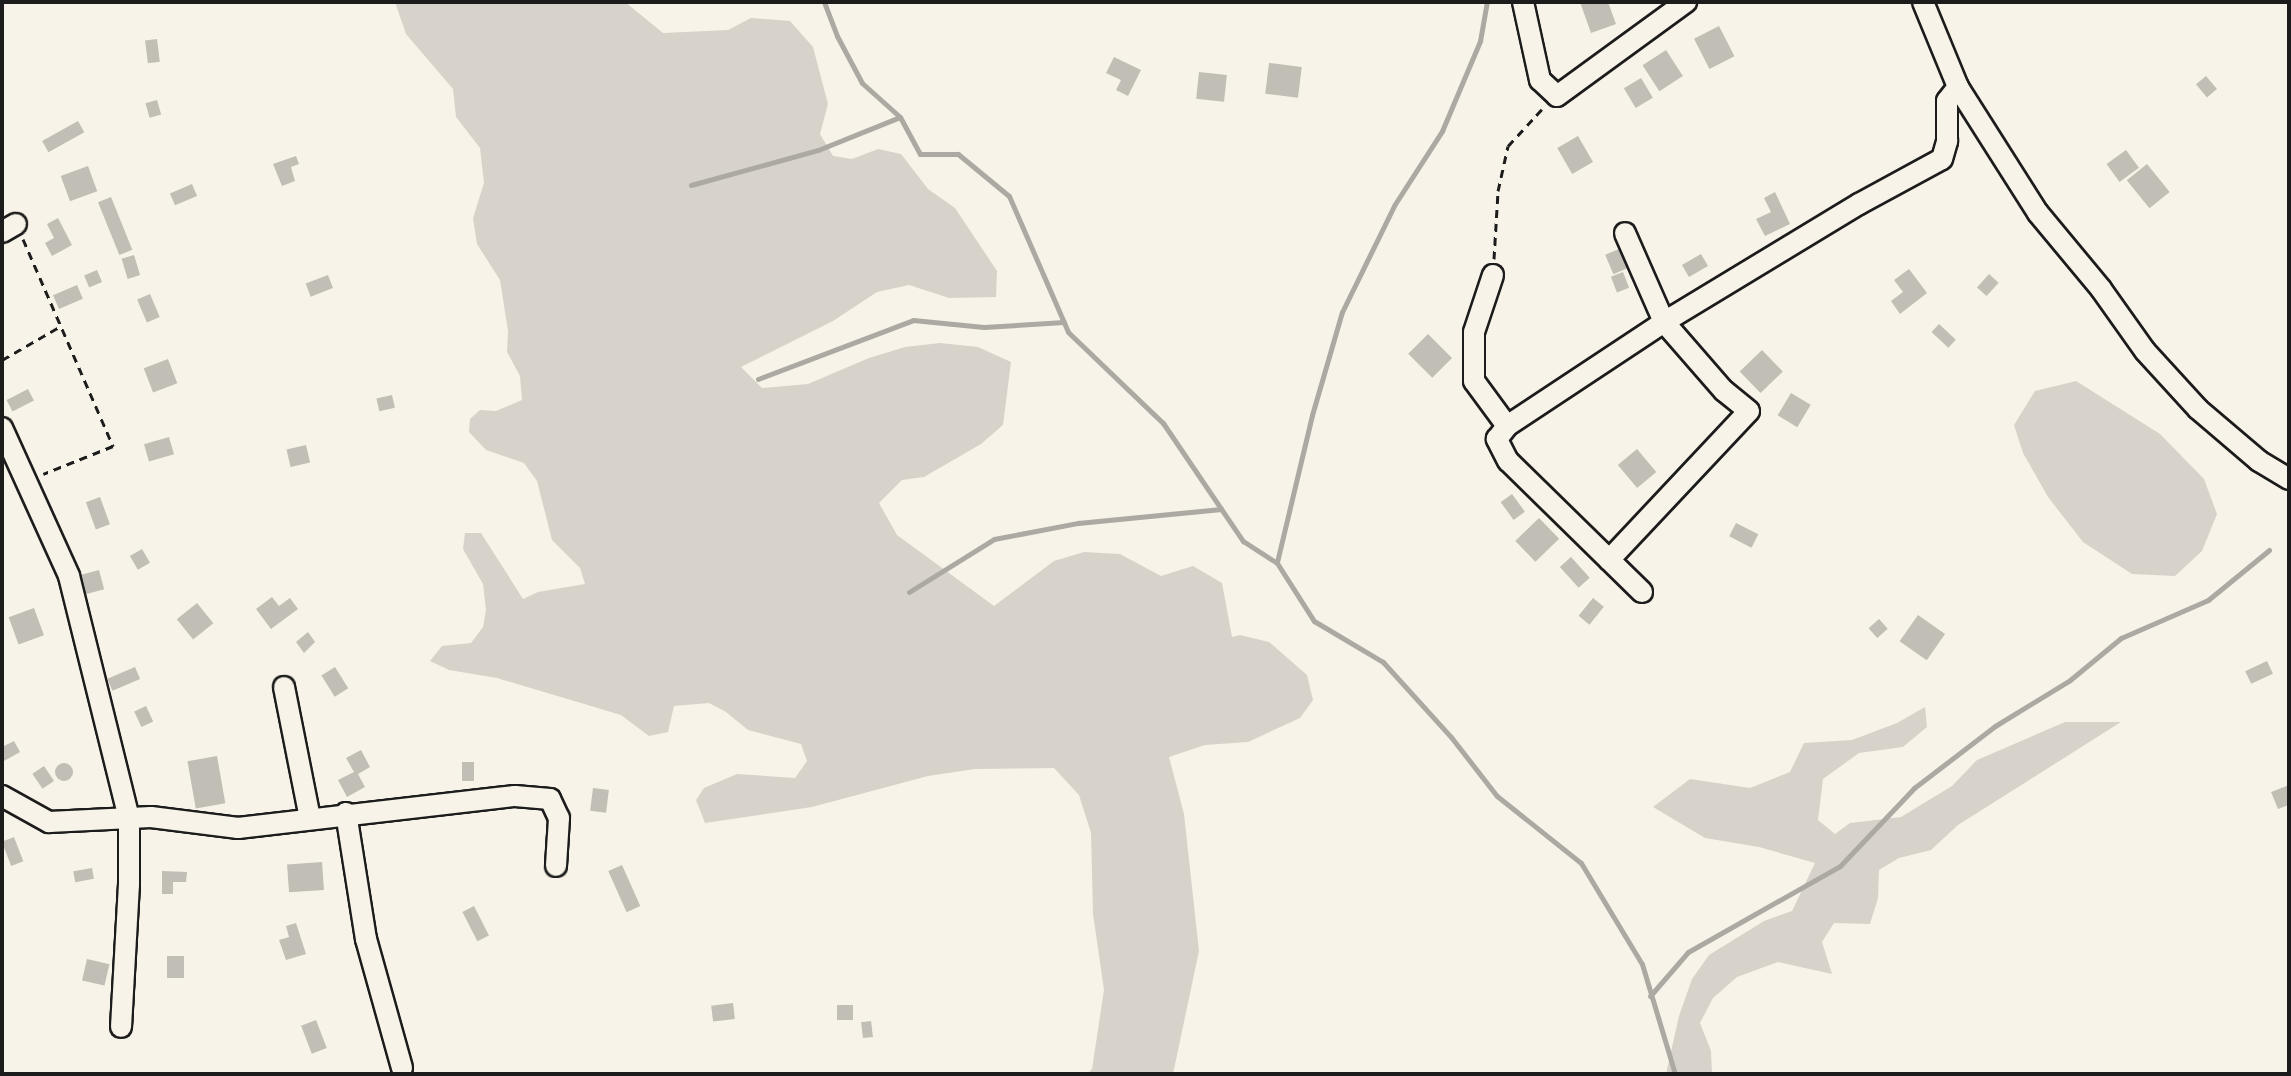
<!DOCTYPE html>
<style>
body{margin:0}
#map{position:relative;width:2291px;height:1076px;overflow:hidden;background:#f7f3e8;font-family:"Patrick Hand",sans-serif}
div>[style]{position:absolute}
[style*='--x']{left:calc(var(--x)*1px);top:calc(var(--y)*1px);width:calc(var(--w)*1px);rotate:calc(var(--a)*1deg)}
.green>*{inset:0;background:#d7d3cb}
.stream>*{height:5px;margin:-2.5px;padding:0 2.5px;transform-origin:2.5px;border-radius:2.5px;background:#aca9a2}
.building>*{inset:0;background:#c0beb5;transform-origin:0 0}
.round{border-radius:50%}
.path>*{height:3px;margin-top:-1.5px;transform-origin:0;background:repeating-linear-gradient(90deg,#1c1c1c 0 8px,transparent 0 14px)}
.roads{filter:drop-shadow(2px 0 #1c1c1c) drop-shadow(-2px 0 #1c1c1c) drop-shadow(0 2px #1c1c1c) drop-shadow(0 -2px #1c1c1c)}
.minor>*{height:20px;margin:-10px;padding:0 10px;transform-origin:10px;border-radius:10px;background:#f7f3e8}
span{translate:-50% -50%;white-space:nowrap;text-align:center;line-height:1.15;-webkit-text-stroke:6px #f7f3e8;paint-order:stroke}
.frame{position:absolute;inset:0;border:4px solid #1c1c1c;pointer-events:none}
</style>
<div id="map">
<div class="green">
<div style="clip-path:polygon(395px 2px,625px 2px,663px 33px,728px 30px,751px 18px,790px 21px,813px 47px,828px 104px,820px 134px,833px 156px,852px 159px,878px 149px,901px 154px,928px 189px,955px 208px,997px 271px,996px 297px,949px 298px,909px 285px,877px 292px,833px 321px,741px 367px,762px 388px,808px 384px,869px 358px,905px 347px,940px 343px,978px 347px,1011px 362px,1003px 425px,981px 444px,924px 477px,902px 480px,879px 503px,897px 535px,994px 606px,1054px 561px,1084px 552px,1120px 554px,1161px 576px,1193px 566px,1222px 583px,1232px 637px,1240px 635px,1269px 642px,1307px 675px,1313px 700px,1300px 718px,1248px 742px,1205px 745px,1169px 757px,1184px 814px,1199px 951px,1173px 1074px,1087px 1074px,1092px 1069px,1104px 990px,1093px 914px,1091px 833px,1079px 795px,1054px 768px,975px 769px,928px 776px,812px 807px,705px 823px,696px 800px,704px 788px,737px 774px,795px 778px,807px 761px,801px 744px,748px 730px,726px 712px,709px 703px,674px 706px,668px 732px,649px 736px,621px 715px,497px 678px,449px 670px,430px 661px,442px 646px,471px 643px,483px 627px,486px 610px,483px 584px,463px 549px,465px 533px,481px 533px,523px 599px,538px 592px,585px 584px,580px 568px,552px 540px,537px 481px,524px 463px,486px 450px,469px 432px,470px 419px,480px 410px,496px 411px,522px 400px,520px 376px,507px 352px,508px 331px,500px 280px,477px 244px,473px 218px,484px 183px,480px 148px,456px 117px,453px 89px,406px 34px)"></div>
<div style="clip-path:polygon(2076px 381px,2160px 434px,2204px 479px,2217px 514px,2202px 551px,2175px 576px,2132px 574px,2083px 542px,2048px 497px,2023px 453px,2014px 425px,2035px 391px)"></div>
<div style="clip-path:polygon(1925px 707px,1927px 727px,1903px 747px,1859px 753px,1823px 779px,1818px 820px,1835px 834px,1850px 823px,1901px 817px,1952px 786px,1977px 760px,2065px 722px,2121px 722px,1958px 825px,1931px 850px,1899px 858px,1879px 870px,1878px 898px,1870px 924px,1834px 923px,1822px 942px,1832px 974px,1778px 962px,1737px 977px,1713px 998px,1700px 1023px,1711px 1051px,1712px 1074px,1666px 1074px,1679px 1016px,1692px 979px,1709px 955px,1764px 921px,1792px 911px,1815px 863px,1759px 847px,1705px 838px,1653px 807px,1690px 779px,1750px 788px,1790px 772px,1804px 743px,1852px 740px,1897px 723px)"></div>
</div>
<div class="stream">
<div style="--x:824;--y:2;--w:36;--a:69"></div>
<div style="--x:837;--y:36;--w:53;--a:62"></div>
<div style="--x:862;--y:83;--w:51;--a:41.8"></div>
<div style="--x:900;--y:117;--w:42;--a:61.6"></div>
<div style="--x:920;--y:154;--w:38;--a:0"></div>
<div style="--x:958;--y:154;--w:66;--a:39.5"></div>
<div style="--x:1009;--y:196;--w:148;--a:66.5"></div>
<div style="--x:1068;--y:332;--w:132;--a:43.8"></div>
<div style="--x:1163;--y:423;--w:143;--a:55.9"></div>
<div style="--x:1243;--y:541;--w:40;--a:32.9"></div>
<div style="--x:1277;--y:563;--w:69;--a:57.5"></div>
<div style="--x:1314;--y:621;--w:80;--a:30.7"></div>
<div style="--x:1383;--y:662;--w:101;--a:47.8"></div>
<div style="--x:1451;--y:737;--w:75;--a:52.1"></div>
<div style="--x:1497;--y:796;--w:107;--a:38.6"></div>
<div style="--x:1581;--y:863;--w:118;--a:58.9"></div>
<div style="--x:1642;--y:964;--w:115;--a:73.3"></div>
<div style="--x:691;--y:185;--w:132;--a:-15.4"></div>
<div style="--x:818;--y:150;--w:88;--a:-21.9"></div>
<div style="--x:758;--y:379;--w:166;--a:-20.8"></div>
<div style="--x:913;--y:320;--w:71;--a:5.6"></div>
<div style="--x:984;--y:327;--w:80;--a:-3.6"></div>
<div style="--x:1277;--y:562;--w:151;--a:-76.6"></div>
<div style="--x:1312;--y:415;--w:107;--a:-73.8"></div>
<div style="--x:1342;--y:312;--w:120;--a:-63.9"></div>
<div style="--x:1395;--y:204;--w:87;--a:-57.2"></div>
<div style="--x:1442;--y:131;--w:98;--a:-67.1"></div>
<div style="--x:1480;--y:41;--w:40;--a:-80"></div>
<div style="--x:909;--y:592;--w:100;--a:-31.9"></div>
<div style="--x:994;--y:539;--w:86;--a:-10.8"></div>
<div style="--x:1078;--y:523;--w:144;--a:-5.6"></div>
<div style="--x:1650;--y:996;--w:58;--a:-49.2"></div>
<div style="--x:1688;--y:952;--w:175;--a:-29.5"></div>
<div style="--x:1840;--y:866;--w:108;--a:-46.5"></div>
<div style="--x:1914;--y:788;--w:102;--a:-37.4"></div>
<div style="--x:1995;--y:726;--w:88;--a:-31.5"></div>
<div style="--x:2070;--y:680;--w:66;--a:-39.5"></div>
<div style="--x:2121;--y:638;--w:95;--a:-23.6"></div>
<div style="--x:2208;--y:600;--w:79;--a:-39.3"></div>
</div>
<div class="building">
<div style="clip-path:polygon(1580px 2px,1608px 2px,1616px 24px,1591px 33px)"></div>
<div style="left:1719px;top:26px;width:34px;height:28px;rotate:63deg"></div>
<div style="left:157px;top:39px;width:23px;height:12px;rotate:83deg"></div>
<div style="left:1666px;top:50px;width:31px;height:28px;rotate:57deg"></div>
<div style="clip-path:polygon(1114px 57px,1141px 70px,1128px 96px,1116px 90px,1121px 80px,1106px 73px)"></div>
<div style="left:1269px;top:63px;width:33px;height:31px;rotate:7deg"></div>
<div style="left:1199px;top:72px;width:28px;height:27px;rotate:6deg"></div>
<div style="left:2206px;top:76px;width:17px;height:13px;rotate:50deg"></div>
<div style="left:1641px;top:78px;width:23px;height:20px;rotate:59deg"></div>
<div style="left:157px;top:100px;width:15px;height:12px;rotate:74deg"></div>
<div style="left:78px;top:121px;width:13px;height:41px;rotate:61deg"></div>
<div style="left:1578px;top:136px;width:30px;height:24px;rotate:60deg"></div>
<div style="left:2126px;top:150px;width:22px;height:24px;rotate:54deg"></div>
<div style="clip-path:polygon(296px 156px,299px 164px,291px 167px,295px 181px,282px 186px,273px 164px)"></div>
<div style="left:2147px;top:164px;width:36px;height:26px;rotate:51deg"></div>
<div style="left:88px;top:166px;width:27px;height:29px;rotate:70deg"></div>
<div style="left:192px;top:184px;width:13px;height:24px;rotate:67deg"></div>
<div style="clip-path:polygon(1775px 192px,1790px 224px,1765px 236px,1756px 219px,1771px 212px,1764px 198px)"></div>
<div style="left:111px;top:197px;width:57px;height:14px;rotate:68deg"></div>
<div style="clip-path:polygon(58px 218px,72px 245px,52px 256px,45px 243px,54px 238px,47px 224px)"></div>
<div style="left:1619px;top:249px;width:21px;height:15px;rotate:67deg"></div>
<div style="left:1701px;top:254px;width:14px;height:22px;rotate:60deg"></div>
<div style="left:134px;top:255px;width:21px;height:13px;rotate:73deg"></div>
<div style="clip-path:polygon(1909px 269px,1927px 293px,1900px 314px,1891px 301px,1903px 292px,1894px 280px)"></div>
<div style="left:97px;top:270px;width:13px;height:14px;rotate:67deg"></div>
<div style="left:1623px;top:272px;width:17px;height:13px;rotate:69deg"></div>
<div style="left:1989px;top:274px;width:13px;height:18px;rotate:42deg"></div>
<div style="left:328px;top:275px;width:14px;height:24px;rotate:69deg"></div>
<div style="left:77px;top:285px;width:15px;height:26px;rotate:67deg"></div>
<div style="left:150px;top:294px;width:25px;height:14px;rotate:67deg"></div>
<div style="left:1939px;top:324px;width:23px;height:11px;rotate:43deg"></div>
<div style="left:1428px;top:334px;width:34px;height:28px;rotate:45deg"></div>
<div style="left:1762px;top:350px;width:30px;height:31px;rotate:46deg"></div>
<div style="left:168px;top:359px;width:26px;height:26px;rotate:69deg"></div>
<div style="left:28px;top:389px;width:13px;height:24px;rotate:63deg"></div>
<div style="left:1791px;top:393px;width:23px;height:26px;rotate:31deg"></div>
<div style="left:392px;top:395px;width:13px;height:16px;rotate:77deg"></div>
<div style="left:169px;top:437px;width:18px;height:26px;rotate:74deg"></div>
<div style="left:306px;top:445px;width:18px;height:20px;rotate:77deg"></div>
<div style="left:1637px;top:449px;width:30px;height:25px;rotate:50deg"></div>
<div style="left:1512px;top:494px;width:22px;height:14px;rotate:54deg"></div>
<div style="left:100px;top:497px;width:29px;height:15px;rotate:70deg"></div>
<div style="left:1539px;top:518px;width:29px;height:33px;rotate:46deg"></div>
<div style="left:1736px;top:523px;width:25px;height:15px;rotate:27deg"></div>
<div style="left:142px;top:549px;width:16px;height:14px;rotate:60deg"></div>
<div style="left:1571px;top:557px;width:28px;height:15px;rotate:48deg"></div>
<div style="left:99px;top:570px;width:20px;height:21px;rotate:75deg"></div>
<div style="clip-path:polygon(272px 597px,279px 606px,290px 598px,298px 609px,271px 629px,256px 609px)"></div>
<div style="left:1593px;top:598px;width:14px;height:23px;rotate:39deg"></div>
<div style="left:197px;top:603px;width:26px;height:26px;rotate:51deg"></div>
<div style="left:34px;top:608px;width:29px;height:27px;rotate:70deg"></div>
<div style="left:1918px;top:615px;width:33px;height:32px;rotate:35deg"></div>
<div style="left:1879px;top:619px;width:13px;height:14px;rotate:48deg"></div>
<div style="clip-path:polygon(308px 632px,315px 642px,304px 653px,296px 642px)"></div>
<div style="left:2267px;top:661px;width:14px;height:24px;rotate:65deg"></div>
<div style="left:135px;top:667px;width:13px;height:30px;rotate:67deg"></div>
<div style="left:335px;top:667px;width:25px;height:16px;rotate:58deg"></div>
<div style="left:146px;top:706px;width:17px;height:13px;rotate:65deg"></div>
<div style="clip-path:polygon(14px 741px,20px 752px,4px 761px,2px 747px)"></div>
<div style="clip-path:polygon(361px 750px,370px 767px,358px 774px,365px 787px,347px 797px,338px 780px,354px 772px,346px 758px)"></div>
<div style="left:217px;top:756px;width:48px;height:30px;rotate:80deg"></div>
<div style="left:462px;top:762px;width:12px;height:19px"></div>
<div class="round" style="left:55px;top:763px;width:18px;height:18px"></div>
<div style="left:44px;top:766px;width:18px;height:14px;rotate:56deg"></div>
<div style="clip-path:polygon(2289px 785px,2289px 805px,2278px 809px,2271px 792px)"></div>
<div style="left:593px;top:788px;width:16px;height:23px;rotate:7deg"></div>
<div style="left:14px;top:837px;width:26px;height:13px;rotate:69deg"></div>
<div style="left:322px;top:862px;width:28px;height:35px;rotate:86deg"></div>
<div style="left:622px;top:865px;width:45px;height:15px;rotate:66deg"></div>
<div style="left:92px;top:868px;width:11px;height:19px;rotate:80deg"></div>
<div style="clip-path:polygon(162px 871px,187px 872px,186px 882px,173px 882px,173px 894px,162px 894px)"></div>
<div style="left:474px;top:906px;width:33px;height:13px;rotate:63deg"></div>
<div style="clip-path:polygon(296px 923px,306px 954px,286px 960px,279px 940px,289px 937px,286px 926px)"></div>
<div style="left:167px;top:956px;width:17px;height:22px"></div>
<div style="left:87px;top:959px;width:23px;height:22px;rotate:13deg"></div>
<div style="left:733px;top:1003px;width:16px;height:22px;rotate:83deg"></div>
<div style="left:853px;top:1005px;width:15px;height:16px;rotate:90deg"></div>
<div style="left:316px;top:1020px;width:30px;height:16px;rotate:69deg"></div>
<div style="left:871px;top:1021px;width:16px;height:10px;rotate:83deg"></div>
</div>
<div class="path">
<div style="--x:23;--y:239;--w:226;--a:66.5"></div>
<div style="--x:113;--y:446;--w:75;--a:158.2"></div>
<div style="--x:1494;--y:259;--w:68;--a:-86.6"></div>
<div style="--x:1498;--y:191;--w:46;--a:-77.5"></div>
<div style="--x:1508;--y:146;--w:50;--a:-47.4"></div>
<div style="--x:2;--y:360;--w:68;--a:-30"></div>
</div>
<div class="roads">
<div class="minor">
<div style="--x:1523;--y:2;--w:80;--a:77.7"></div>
<div style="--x:1540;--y:80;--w:23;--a:43"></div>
<div style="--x:1557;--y:96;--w:160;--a:-36.1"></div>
<div style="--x:1923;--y:2;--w:92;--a:67.6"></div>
<div style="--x:1958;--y:87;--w:149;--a:57.6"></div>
<div style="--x:2038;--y:213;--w:99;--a:50.3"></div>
<div style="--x:2101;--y:289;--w:76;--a:54.6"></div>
<div style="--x:2145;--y:351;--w:79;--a:47.6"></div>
<div style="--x:2198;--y:409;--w:80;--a:40.4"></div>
<div style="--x:2259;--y:461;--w:35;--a:31"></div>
<div style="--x:2;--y:232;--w:16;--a:-30"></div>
<div style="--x:1493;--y:275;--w:60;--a:108.4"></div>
<div style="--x:1474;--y:332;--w:49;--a:90"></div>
<div style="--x:1474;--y:381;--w:56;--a:53.7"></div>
<div style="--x:2;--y:428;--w:162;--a:65.6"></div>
<div style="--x:69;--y:576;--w:249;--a:76.1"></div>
<div style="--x:129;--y:818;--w:66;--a:90"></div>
<div style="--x:129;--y:884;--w:143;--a:93.2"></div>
<div style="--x:1609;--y:560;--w:204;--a:-46.8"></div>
<div style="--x:1749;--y:411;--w:32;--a:-141"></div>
<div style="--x:1724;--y:391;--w:91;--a:-131"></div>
<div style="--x:1664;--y:322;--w:97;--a:-113.7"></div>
<div style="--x:1642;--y:592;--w:187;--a:-135.6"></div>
<div style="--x:1508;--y:461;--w:25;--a:-117"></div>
<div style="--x:1497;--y:439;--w:16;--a:-52"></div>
<div style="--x:1507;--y:426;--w:188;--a:-33.5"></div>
<div style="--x:1664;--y:322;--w:228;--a:-31.2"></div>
<div style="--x:1859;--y:204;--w:94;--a:-28.5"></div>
<div style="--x:1942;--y:159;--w:19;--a:-74"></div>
<div style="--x:1947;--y:141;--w:40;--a:-90"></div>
<div style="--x:1947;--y:101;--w:18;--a:-52"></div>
<div style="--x:284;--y:687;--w:134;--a:78.8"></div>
<div style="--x:2;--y:796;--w:54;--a:29"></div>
<div style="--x:49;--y:822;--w:102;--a:-2.8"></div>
<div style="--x:151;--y:817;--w:88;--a:7.2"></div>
<div style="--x:238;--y:828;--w:279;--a:-6.6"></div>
<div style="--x:515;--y:796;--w:35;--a:5"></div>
<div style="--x:550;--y:799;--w:21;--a:65"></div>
<div style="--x:559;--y:818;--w:48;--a:93.6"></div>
<div style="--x:346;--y:813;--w:128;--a:81"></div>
<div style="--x:366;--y:939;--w:134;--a:74.4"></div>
</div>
</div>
<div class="frame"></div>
</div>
